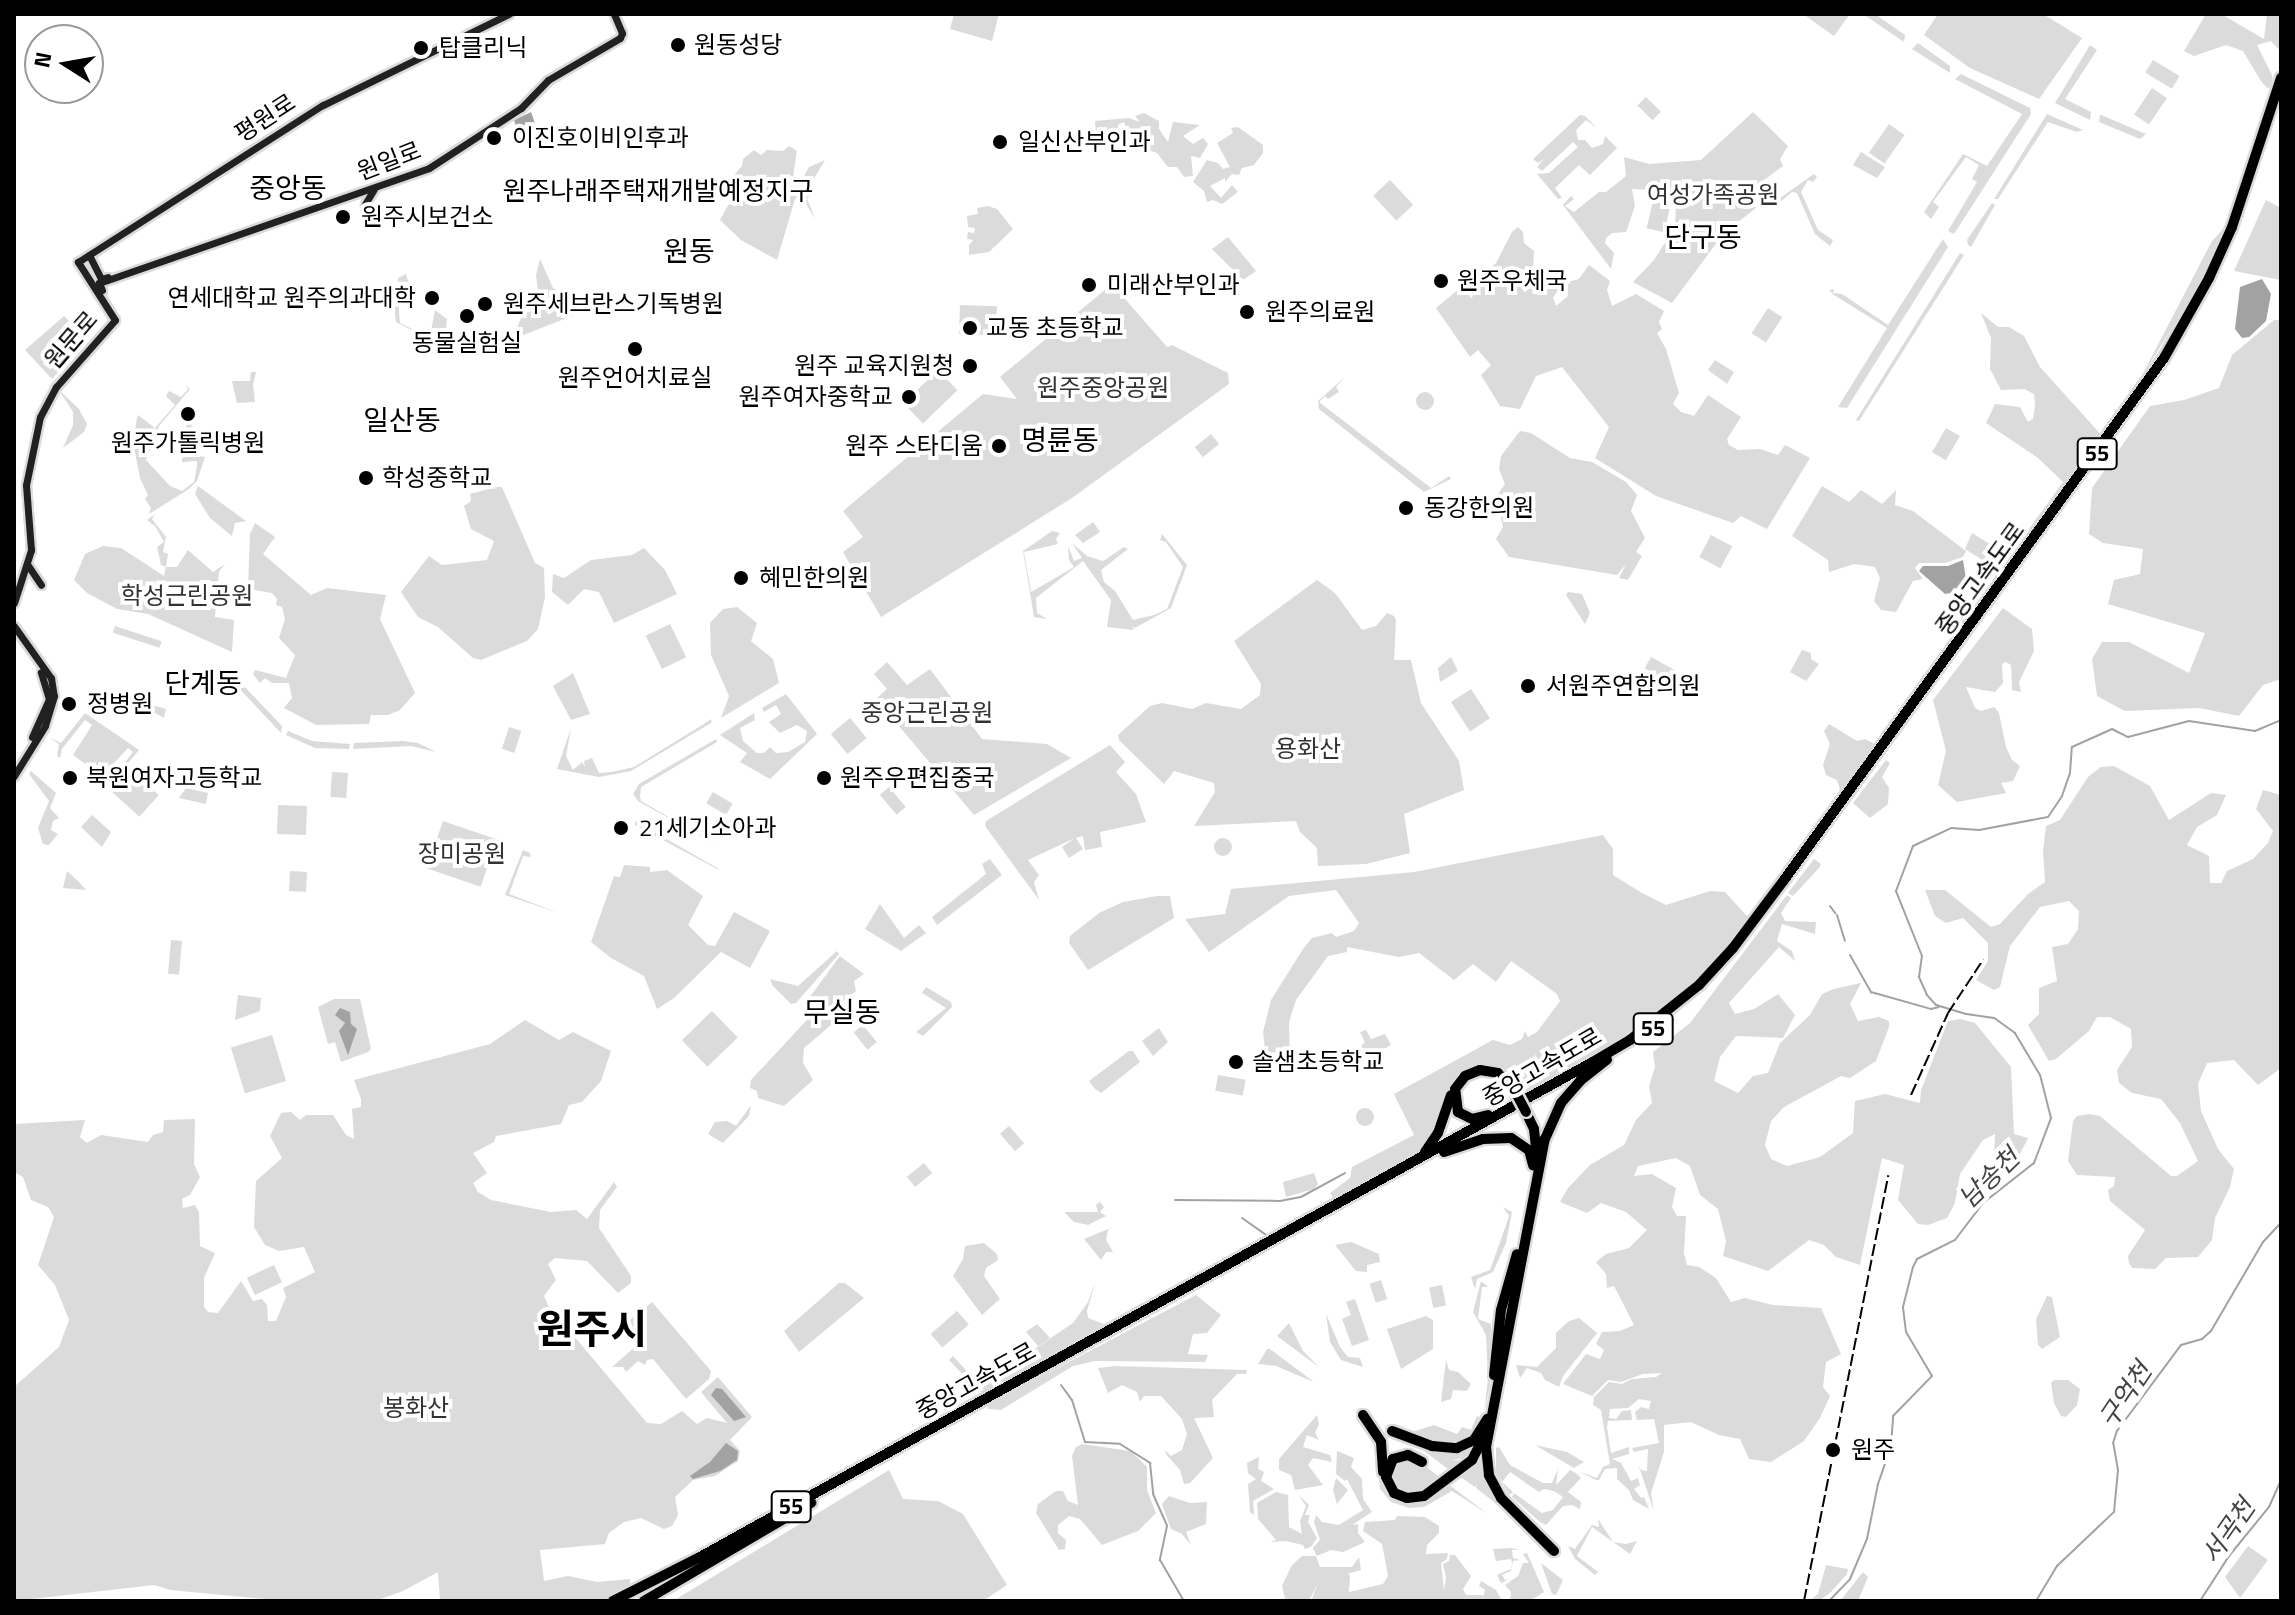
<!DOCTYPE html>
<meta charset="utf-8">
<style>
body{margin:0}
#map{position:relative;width:2295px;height:1615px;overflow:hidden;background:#fff;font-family:"Titillium Web","Noto Sans KR",sans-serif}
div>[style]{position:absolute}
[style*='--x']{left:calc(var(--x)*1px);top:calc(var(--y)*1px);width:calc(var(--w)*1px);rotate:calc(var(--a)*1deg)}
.green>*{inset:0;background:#dbdbdb;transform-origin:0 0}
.round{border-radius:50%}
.water>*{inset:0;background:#a2a2a2}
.stream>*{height:2px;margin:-1px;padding:0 1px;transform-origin:1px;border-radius:1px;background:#a2a2a2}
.roads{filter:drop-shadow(2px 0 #dbdbdb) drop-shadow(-2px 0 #dbdbdb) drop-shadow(0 2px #dbdbdb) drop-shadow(0 -2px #dbdbdb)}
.secondary>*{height:7px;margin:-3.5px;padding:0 3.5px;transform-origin:3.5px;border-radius:3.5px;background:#212121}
.motorway>*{height:10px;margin:-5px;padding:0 5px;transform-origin:5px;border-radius:5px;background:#000}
.rail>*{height:2px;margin-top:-1px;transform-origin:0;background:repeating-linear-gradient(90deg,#000 0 12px,transparent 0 16px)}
.bridges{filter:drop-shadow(2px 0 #dbdbdb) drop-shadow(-2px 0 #dbdbdb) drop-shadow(0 2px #dbdbdb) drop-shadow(0 -2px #dbdbdb)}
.motorway-bridge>*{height:10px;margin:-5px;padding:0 5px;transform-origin:5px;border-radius:5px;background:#000}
.dots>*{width:22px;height:22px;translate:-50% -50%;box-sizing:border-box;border:4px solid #fff;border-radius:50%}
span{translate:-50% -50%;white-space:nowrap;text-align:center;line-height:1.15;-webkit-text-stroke:8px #fff;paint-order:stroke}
.shield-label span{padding:2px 6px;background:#fff;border:2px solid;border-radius:6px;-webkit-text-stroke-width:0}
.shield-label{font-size:22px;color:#000;font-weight:700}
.poi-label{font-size:24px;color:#000}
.left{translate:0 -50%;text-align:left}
.right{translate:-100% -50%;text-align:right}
.street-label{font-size:24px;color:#000}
.park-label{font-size:24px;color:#323232}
.neighbourhood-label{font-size:26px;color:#000}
.water-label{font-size:26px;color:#434343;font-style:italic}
.quarter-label{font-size:28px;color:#000}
.town-label{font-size:40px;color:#000;font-weight:700}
.frame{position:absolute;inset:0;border:16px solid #000;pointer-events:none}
.north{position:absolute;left:24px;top:24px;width:80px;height:80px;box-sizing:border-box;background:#fff;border:2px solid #999;border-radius:50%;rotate:281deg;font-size:22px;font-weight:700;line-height:32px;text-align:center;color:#000}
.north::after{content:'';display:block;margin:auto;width:28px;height:36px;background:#000;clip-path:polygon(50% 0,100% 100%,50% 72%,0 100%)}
</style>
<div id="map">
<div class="green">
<div style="clip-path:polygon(954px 14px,999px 14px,992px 41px,950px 29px)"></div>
<div style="clip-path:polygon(1803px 14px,1850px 14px,1834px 36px)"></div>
<div style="clip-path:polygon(1863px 14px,1875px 14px,1905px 35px,1904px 42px)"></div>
<div style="clip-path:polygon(1938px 14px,2043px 14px,2082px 38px,2039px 99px,1970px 68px,1924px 35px)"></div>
<div style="clip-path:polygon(2206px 14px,2221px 14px,2264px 39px,2267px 14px,2281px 14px,2281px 52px,2271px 41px,2257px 45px,2272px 75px,2273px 87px,2267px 88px,2261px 81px,2243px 51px,2226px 45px,2194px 56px,2184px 51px)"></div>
<div style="clip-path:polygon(1918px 43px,1950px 66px,1950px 73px,1912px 49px)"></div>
<div style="clip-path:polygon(2090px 45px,2097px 50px,2065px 99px,2091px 112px,2090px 120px,2055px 103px)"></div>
<div style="left:2153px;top:60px;width:31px;height:15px;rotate:31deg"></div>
<div style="clip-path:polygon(1961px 74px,2030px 108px,2031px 114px,1954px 234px,1948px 231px,1977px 182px,1972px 179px,1979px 165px,1966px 157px,1933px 202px,1939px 207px,1931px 219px,1924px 212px,1963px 154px,1987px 166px,2022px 114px,1955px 79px)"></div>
<div style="left:2152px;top:88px;width:18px;height:32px;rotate:34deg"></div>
<div style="left:1646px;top:97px;width:21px;height:12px;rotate:45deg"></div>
<div style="clip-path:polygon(1753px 112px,1788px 146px,1780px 159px,1783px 166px,1764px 180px,1750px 200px,1756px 208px,1724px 233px,1672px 303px,1633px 282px,1654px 260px,1675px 227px,1676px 204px,1652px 190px,1632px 189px,1635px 206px,1626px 232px,1612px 233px,1606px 238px,1605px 243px,1614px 253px,1611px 269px,1563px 205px,1571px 196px,1574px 199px,1565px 206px,1574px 212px,1599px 192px,1606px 192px,1626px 176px,1624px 157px,1649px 164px,1701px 160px)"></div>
<div style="clip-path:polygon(1144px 113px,1159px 121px,1159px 129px,1168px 142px,1173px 122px,1200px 125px,1183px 136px,1193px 144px,1203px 138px,1208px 144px,1200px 158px,1191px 156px,1193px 176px,1184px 177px,1177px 167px,1168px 167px,1157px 153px,1148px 150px,1147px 142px,1128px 132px,1124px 122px,1119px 124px,1115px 134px,1106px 135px,1106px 140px,1117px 141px,1115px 151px,1096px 134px,1095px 121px,1129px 118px,1140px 122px,1135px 116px)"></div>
<div style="clip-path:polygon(2047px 114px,2083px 130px,2077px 132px,2048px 122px,1998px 199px,1994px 199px)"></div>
<div style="clip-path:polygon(1580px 115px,1585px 116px,1597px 128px,1586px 120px,1576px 130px,1578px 140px,1585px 140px,1592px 148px,1603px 144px,1605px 136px,1617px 148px,1590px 175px,1579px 165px,1555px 188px,1562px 198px,1558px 199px,1537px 174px,1549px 173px,1578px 147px,1573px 142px,1542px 171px,1537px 167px,1544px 159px,1538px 163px,1533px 159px)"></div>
<div style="clip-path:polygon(2100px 115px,2101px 115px,2146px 134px,2140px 139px,2099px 122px)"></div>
<div style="left:1889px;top:124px;width:19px;height:35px;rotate:35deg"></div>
<div style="clip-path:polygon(1238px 127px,1263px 145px,1263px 153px,1254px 165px,1242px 168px,1239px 175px,1232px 174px,1225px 182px,1225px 178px,1210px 186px,1221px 198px,1232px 185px,1238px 192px,1222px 204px,1213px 200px,1207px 202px,1204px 191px,1193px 182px,1207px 160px,1218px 163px,1223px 169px,1230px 167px,1217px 143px,1233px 133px,1231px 128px)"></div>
<div style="clip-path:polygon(789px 146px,797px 151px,792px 184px,802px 180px,809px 167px,825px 160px,812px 182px,813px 194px,807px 198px,815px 219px,802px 197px,795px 199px,777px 260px,741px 240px,720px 220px,733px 196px,734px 175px,742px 166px,743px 159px,754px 150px,761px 155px,767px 150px,783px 151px)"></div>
<div style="clip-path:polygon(1861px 152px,1885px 167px,1877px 178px,1853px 165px)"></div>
<div style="clip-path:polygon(1814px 174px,1817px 177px,1813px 182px,1808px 180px,1801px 192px,1818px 230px,1833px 240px,1830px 246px,1815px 234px,1797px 193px,1792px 192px,1773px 208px,1769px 206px)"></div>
<div style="left:1390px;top:180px;width:34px;height:23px;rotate:47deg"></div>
<div style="clip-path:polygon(2266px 200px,2281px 208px,2281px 280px,2234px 271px)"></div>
<div style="left:1653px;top:201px;width:18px;height:28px;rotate:13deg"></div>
<div style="clip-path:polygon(1992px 203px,1995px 205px,1971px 247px,1968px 245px,1967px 240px)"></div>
<div style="clip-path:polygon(988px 206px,997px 209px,1013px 229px,989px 252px,969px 255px,969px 245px,973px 240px,967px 239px,968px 232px,974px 233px,975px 228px,968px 227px,967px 216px,978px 214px,977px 208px)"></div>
<div style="clip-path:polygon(2233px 219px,2214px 260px,2138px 383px,2212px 241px)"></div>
<div style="clip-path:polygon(1518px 227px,1523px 232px,1524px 243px,1534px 251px,1533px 270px,1548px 269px,1555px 276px,1558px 290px,1553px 298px,1556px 306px,1568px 296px,1568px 282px,1579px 279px,1589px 265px,1610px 281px,1607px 290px,1612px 306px,1636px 294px,1664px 311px,1659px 322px,1662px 329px,1657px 333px,1666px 349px,1679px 393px,1673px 404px,1681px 412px,1694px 416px,1708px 395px,1741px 417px,1727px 439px,1729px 445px,1738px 450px,1760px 449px,1778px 455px,1785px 445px,1810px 458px,1767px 529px,1741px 516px,1733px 523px,1656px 496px,1595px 458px,1609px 427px,1562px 367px,1536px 376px,1520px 409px,1500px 406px,1481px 375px,1491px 365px,1478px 350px,1470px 357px,1436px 308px,1460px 288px,1472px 298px,1480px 275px,1492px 288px,1486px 272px,1496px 263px,1512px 232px)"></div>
<div style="clip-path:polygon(1228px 237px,1256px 271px,1243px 280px,1212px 249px)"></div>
<div style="clip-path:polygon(1943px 239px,1948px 247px,1847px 408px,1838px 407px,1887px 328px,1834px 295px,1829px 290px,1834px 289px,1833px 293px,1842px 294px,1888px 325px)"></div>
<div style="clip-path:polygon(1960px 253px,1964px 255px,1859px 421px,1856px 420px)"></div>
<div style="clip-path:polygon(540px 259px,553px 288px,568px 297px,574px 310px,572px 316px,513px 339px,522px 315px,540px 307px,536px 275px)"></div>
<div style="clip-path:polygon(406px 274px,411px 291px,398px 298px,400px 323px,418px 332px,431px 331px,435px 310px,447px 319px,446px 330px,453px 336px,448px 349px,396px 322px,392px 291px,397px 289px,398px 278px)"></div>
<div style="clip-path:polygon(1112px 284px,1167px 347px,1172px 345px,1228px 373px,1229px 384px,1072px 498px,881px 617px,843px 552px,863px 537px,843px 511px,983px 394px,1017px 399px,1000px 377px)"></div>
<div style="left:960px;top:305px;width:37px;height:29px;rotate:2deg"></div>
<div style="left:1768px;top:308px;width:17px;height:30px;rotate:33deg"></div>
<div style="clip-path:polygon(1981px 313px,1998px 327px,2009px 327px,2024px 336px,2040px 367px,2105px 439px,1998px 579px,1993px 572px,1997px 567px,2008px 558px,2063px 482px,2038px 458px,1986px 423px,1995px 404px,2020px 407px,2028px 422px,2033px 419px,2035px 405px,2034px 394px,2024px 389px,2001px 390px,1990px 369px,1991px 338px)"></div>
<div style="clip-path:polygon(64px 316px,88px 340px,52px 379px,25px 350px)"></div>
<div style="clip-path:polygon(2274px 320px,2281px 320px,2281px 679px,2263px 685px,2239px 716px,2199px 708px,2125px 711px,2097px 696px,2092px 659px,2102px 642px,2129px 642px,2189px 673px,2205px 633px,2108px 604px,2114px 580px,2140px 574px,2143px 549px,2103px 543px,2089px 534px,2092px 488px,2150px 406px,2184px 400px,2219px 388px,2232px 355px)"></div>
<div style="clip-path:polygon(1715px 360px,1734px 372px,1727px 384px,1708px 370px)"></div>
<div style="left:938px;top:370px;width:28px;height:48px;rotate:46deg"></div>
<div style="clip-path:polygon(251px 372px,256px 372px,253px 385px,255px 402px,237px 403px,232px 381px,250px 381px)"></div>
<div style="clip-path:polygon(1345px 377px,1336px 387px,1339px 392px,1328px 399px,1325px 396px,1319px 402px,1431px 488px,1449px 476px,1451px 479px,1424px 492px,1319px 409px,1318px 401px)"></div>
<div style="clip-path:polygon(185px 385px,190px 389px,159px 426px,146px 460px,170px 486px,182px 491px,194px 482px,197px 466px,197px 461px,182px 462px,182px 458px,190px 455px,205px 457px,197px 481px,189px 489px,149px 514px,151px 508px,145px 499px,148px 495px,140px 478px,133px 442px,137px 418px,138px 415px,155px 428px,175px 405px,166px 396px,169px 391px,181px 397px,188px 389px)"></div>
<div style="clip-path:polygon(59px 390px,79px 409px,87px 424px,84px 432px,63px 448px,73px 425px,73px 412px)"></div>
<div class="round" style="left:1416px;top:392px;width:18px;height:18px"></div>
<div style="clip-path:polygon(180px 408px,192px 421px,191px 431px,199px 435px,197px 440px,205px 448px,161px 442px,164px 434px,167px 442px,193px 442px,193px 433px,187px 433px,186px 420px,178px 412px)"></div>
<div style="left:1946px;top:428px;width:16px;height:28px;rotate:30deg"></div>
<div style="clip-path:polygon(1520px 431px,1531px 433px,1570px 458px,1592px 462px,1626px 482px,1637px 495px,1631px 511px,1645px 538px,1636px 552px,1642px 556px,1628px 580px,1619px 578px,1626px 564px,1617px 575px,1509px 557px,1496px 539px,1503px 527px,1496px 497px,1505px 484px,1499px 469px,1501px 456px)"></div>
<div style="left:1211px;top:434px;width:13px;height:21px;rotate:51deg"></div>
<div style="clip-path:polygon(198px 486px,246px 521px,235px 523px,232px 536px,210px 518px,195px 494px)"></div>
<div style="clip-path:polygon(1822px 486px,1849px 502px,1861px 490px,1882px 504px,1896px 490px,1895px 505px,1913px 511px,1966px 551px,1963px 557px,1945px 563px,1919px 563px,1915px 568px,1923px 579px,1913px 581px,1896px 612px,1881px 610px,1874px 601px,1880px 578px,1875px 567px,1854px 564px,1829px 572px,1828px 560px,1792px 536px)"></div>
<div style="clip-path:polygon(496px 487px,502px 487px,535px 563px,544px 568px,545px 597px,538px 629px,527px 641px,481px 660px,473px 658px,438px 627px,418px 617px,401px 592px,429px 556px,442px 565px,487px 560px,494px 541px,471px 529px,464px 506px,471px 501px,470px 494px)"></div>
<div style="clip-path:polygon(155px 514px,152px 519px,166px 537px,163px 552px,168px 554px,166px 567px,177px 567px,188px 550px,213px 572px,225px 564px,219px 572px,215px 617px,234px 620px,232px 652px,148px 614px,117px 609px,87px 593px,74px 580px,85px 554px,103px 546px,121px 548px,164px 576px,166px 567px,161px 565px,157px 547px,164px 542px,155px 526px,147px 520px)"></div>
<div style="clip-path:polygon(1093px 522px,1100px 532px,1083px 543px,1075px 535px)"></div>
<div style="clip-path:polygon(255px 523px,275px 537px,263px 554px,311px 595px,327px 588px,386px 595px,380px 619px,415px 693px,400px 710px,388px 715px,371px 715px,369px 724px,316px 725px,284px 708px,292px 698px,289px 683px,272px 683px,265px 678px,260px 683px,253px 674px,255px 670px,286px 678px,295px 655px,279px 638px,285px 619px,282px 607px,276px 605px,277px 599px,272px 593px,248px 589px,250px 534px)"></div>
<div style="clip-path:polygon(1052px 531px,1060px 533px,1056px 539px,1058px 544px,1024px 552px,1031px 592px,1074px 567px,1069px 560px,1068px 546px,1074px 561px,1082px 558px,1072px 543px,1087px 556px,1103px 561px,1124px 547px,1128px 549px,1101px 570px,1104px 582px,1115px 591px,1133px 620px,1154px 615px,1167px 609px,1183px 567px,1166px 542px,1160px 540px,1162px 534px,1187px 565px,1171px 608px,1135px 628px,1132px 626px,1134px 630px,1107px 627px,1111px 600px,1083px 561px,1036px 598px,1037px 613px,1047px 619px,1034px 617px,1023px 551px)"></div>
<div style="clip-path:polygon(1972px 533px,1998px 549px,1987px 563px,1965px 549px)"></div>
<div style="left:1711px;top:535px;width:24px;height:25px;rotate:28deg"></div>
<div style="clip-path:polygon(644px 548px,665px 570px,677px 594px,614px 623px,599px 592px,584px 589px,568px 605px,552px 592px,553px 574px,564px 578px,591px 560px,632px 555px)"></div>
<div style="clip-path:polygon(1317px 580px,1335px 593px,1362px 630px,1376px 626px,1387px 613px,1394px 616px,1396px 620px,1394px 660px,1411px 660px,1421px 703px,1459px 761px,1464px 790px,1404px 814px,1410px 853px,1366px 864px,1318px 866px,1317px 848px,1300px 832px,1296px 821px,1194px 826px,1215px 792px,1214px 783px,1174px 771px,1164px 784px,1119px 740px,1118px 735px,1150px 706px,1162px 703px,1192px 709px,1206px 703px,1241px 709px,1260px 695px,1261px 684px,1234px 641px)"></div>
<div style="clip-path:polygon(1568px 592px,1582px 594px,1590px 613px,1585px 624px,1566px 595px)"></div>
<div style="clip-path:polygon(1976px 598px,1991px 603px,1879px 752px,1877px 741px,1923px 676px,1927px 680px,1952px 643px,1947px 616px,1951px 606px)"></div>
<div style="clip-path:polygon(737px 607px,757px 623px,751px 641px,773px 659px,779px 683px,721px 718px,729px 696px,711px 655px,710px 623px,723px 609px)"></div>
<div style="clip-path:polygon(2003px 608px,2032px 629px,2034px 651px,2019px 682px,2021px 692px,2012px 690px,2011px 665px,2006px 662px,2002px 664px,2003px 683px,1995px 692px,1966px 687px,1975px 708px,1981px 711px,1994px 707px,1999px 713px,2006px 747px,2012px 760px,2020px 766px,2013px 781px,2001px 783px,2006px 793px,1957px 802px,1938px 785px,1946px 751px,1933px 700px)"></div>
<div style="left:670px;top:624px;width:37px;height:27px;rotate:64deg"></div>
<div style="left:115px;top:626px;width:49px;height:7px;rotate:18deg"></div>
<div style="clip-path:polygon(1802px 650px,1811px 653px,1811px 659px,1819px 664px,1806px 681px,1790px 672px)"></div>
<div style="clip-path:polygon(1451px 657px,1458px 671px,1440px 682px,1438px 668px)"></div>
<div style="left:1651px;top:657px;width:29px;height:13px;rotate:29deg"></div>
<div style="clip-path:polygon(887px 662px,907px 685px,930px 669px,982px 739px,1047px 744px,1071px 758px,974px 815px,876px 699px,887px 689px,874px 674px)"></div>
<div style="clip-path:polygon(573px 673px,590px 714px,571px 720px,553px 686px)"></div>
<div style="clip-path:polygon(241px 683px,282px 726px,281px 733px,236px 685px)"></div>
<div style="left:1471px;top:689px;width:35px;height:24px;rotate:57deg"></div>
<div style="clip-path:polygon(786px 694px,817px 734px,770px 779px,740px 762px,747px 753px,720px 735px,754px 713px,755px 720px,740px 728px,743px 741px,757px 753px,764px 753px,770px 747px,776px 753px,788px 752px,805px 742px,807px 731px,797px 725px,780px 733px,769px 722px,781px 714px,776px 705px,764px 712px,762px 708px)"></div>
<div style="clip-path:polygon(131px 699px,166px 709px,164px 718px,155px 713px,151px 719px)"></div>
<div style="clip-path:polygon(85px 713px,139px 750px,117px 776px,114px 777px,133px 752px,128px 748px,102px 776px,73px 755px,92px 725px,85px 720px,62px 749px,60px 758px,57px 756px,59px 744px,50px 738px,61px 743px)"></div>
<div style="left:850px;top:718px;width:26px;height:25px;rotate:50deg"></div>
<div style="clip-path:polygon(712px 719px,711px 723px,631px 771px,599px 777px,557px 769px,571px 728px,566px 756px,573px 770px,582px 762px,585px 767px,584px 761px,592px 758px,599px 773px,612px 772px,634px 767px)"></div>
<div style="clip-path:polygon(1829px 724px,1857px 741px,1865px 739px,1875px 744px,1876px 750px,1841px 794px,1837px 780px,1826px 775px,1823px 765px,1830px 744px,1824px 731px)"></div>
<div style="left:509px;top:727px;width:13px;height:23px;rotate:18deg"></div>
<div style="clip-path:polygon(288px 731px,312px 741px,350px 744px,349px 749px,315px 748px,286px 735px)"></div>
<div style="clip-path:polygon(716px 739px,717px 742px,641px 787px,640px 796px,641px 801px,727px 851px,638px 801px,633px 794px,639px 784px)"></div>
<div style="clip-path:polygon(403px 741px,418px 743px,436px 752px,411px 746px,353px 749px,354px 743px)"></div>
<div style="clip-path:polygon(1110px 745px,1125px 762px,1116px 772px,1136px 794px,1146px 822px,1100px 832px,1102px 847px,1085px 850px,1083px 836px,1076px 838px,1083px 849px,1069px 858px,1062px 847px,1075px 838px,1028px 860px,1039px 875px,1034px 882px,1039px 900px,985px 826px,986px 821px)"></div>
<div style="clip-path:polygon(1886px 760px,1890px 763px,1882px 777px,1889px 788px,1888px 804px,1870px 818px,1853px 803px)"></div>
<div style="clip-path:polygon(2114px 766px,2150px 786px,2169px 820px,2211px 793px,2226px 795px,2217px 815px,2197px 827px,2187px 845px,2209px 856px,2210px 883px,2221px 883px,2227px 871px,2253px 859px,2268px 843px,2273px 831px,2256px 809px,2263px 790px,2281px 795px,2281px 1068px,2258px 1085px,2234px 1060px,2207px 1063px,2198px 1084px,2201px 1111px,2218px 1149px,2234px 1169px,2230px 1187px,2215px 1218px,2212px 1240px,2198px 1257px,2166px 1258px,2155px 1269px,2132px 1268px,2129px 1263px,2128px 1256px,2145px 1230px,2110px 1201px,2108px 1190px,2114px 1186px,2115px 1177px,2077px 1175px,2068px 1161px,2073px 1121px,2077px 1116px,2089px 1114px,2100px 1116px,2171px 1176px,2177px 1176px,2198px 1161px,2180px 1123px,2161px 1099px,2132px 1093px,2119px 1083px,2117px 1070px,2132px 1047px,2131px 1029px,2110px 1017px,2097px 1017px,2089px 1031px,2056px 1059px,2049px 1061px,2028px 1025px,2039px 1014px,2039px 988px,2057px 981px,2052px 947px,2068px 944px,2078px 929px,2079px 911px,2069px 901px,2040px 907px,2010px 946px,2000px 987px,1994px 990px,1976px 980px,1988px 961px,1988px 943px,1963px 918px,1946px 923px,1935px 916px,1925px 890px,1945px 890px,1991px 927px,2000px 924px,2028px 894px,2045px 882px,2043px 850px,2046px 826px,2060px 820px,2088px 777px,2101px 767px)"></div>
<div style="clip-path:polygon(31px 771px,56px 793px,50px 808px,59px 818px,53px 821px,51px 830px,58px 834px,49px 845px,43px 844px,38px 828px,49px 801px,29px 774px)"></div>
<div style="left:132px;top:771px;width:36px;height:29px;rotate:42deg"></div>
<div style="left:332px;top:772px;width:16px;height:25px;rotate:4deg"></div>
<div style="left:889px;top:787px;width:26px;height:12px;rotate:50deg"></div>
<div style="clip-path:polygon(186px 788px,208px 793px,206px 804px,179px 798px)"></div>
<div style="left:713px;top:792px;width:23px;height:13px;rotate:31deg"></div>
<div style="left:278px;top:805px;width:29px;height:29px;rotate:2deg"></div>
<div style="clip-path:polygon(92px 815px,111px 832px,102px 847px,81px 827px)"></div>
<div style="left:443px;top:821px;width:57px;height:50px;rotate:19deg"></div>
<div style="clip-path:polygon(635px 821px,719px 869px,719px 870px,635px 825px)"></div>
<div style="clip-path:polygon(1603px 835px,1613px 849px,1613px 875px,1642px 893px,1666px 905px,1710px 891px,1725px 892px,1754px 924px,1684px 1003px,1527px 1099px,1513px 1078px,1499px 1068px,1477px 1066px,1464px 1072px,1450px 1089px,1430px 1143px,1335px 1201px,1330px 1193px,1350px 1178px,1352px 1167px,1414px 1135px,1394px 1094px,1493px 1040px,1510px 1045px,1522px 1039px,1525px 1031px,1528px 1037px,1537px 1032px,1560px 1001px,1557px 994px,1511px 961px,1496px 982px,1473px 964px,1454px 980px,1419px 953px,1399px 957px,1347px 947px,1347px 952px,1328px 956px,1296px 1000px,1289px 1022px,1290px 1063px,1284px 1070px,1267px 1067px,1263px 1032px,1271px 1000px,1303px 949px,1312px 938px,1332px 933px,1336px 937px,1354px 931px,1359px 923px,1336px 890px,1289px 896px,1209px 952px,1185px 919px,1225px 914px,1231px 889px,1414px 872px)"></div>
<div class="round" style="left:1214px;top:838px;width:18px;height:18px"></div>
<div style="clip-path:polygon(523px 850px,530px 853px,531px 857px,523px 856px,509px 894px,559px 913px,505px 895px)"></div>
<div style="clip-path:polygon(990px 859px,1002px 875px,937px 925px,932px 917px,986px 874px,982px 864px)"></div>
<div style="clip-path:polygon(1814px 859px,1821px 864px,1819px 868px,1793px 896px,1788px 893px)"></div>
<div style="clip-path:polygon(624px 865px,650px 867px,650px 872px,667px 870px,703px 896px,688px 925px,708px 945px,715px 946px,734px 912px,770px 931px,750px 968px,721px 952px,674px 998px,657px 1009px,644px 976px,611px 958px,591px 942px,614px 876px,620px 877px)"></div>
<div style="clip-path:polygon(67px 871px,79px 882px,86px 890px,63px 888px)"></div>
<div style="left:290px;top:871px;width:17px;height:20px;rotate:3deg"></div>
<div style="clip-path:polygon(1787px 895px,1791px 898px,1781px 913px,1785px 921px,1816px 922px,1815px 934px,1782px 924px,1777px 941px,1792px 951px,1795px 961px,1779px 947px,1729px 1003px,1735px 1014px,1754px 1009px,1778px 994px,1795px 1015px,1783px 1038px,1736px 1036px,1720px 1057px,1714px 1081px,1738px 1093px,1753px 1076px,1768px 1073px,1780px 1043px,1810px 1015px,1822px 994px,1834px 989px,1861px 983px,1850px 1004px,1858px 1021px,1879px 1017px,1889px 1021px,1889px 1027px,1876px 1061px,1850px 1078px,1841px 1076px,1808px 1094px,1784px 1107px,1771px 1121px,1765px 1145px,1771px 1159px,1787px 1166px,1820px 1157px,1853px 1133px,1855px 1101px,1885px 1094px,1920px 1103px,1921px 1090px,1948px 1021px,1960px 1019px,1975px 1023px,2011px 1067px,2014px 1134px,2028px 1138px,2020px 1154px,1994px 1156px,1995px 1134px,1983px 1140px,1960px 1174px,1955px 1203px,1947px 1218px,1928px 1225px,1918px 1224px,1898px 1200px,1904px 1165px,1882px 1158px,1860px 1265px,1836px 1257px,1824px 1245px,1809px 1240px,1768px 1271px,1723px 1256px,1726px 1241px,1718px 1209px,1700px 1195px,1690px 1166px,1676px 1158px,1638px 1166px,1634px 1176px,1652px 1174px,1676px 1188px,1672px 1207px,1677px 1216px,1686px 1216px,1684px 1253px,1687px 1265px,1699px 1267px,1716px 1278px,1731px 1302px,1745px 1298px,1773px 1305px,1821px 1308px,1841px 1354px,1826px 1362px,1823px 1387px,1830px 1396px,1820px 1418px,1804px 1441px,1771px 1462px,1749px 1459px,1740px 1439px,1719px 1435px,1691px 1422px,1664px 1425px,1664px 1452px,1651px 1493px,1654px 1511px,1638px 1464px,1641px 1470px,1647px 1471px,1648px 1449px,1634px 1452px,1632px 1448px,1659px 1443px,1654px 1419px,1637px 1420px,1635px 1412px,1641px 1407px,1649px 1409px,1651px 1401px,1639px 1399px,1628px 1408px,1610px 1409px,1609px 1418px,1616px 1419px,1622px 1411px,1631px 1410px,1632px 1420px,1608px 1421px,1607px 1427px,1611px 1453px,1629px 1447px,1629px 1454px,1612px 1459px,1621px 1463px,1631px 1481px,1638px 1478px,1640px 1485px,1634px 1489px,1641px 1498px,1644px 1497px,1649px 1509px,1633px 1500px,1629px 1490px,1617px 1479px,1617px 1468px,1605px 1469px,1599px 1480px,1596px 1480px,1580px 1472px,1597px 1478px,1603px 1467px,1610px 1464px,1601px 1410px,1593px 1405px,1594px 1397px,1609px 1382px,1622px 1384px,1632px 1379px,1656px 1377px,1662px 1373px,1643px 1374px,1621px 1382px,1608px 1380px,1592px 1396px,1563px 1384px,1586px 1354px,1600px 1359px,1604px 1350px,1596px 1344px,1602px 1332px,1620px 1331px,1634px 1325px,1614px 1286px,1607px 1288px,1606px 1274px,1596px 1262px,1606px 1254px,1629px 1248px,1647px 1230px,1626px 1212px,1601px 1203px,1587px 1213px,1560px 1202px,1568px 1188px,1590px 1165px,1624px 1145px,1636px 1120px,1652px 1103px,1649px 1086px,1655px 1067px,1653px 1052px,1690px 1023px)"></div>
<div style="clip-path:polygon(1157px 896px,1170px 896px,1174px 918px,1088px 970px,1069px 943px,1070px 936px,1099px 913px,1123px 902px)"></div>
<div style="clip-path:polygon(880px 904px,904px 938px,919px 925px,926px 933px,901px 951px,865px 929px)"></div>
<div style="left:171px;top:940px;width:11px;height:34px;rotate:5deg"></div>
<div style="clip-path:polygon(837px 951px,839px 954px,796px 1003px,791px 1004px,773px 986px,770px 979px,798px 986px)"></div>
<div style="clip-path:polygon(840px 956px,864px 974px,854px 981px,856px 991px,834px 1008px,838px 1019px,804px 1048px,803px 1063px,813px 1080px,784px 1106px,758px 1098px,757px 1091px,750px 1088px,751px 1080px,818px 1008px,809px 998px)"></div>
<div style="clip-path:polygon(926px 987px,951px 1002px,952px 1007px,923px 1036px,916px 1032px,946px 1008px,922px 993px)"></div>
<div style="clip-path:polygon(238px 995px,261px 998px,260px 1011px,235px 1020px)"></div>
<div style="clip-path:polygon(334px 999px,360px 999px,371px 1049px,368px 1052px,341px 1062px,335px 1042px,328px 1044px,318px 1007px)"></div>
<div style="left:712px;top:1011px;width:37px;height:42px;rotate:46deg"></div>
<div style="clip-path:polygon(525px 1020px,559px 1040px,573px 1032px,611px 1051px,601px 1081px,582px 1102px,569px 1105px,561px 1124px,496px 1136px,494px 1142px,473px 1153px,487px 1173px,473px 1183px,478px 1192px,491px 1200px,551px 1212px,576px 1210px,587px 1219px,614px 1182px,617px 1187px,600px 1210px,599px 1228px,631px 1276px,631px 1283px,618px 1293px,587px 1261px,555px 1258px,548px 1264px,556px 1280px,544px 1296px,548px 1305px,647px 1423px,661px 1424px,682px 1411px,697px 1424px,707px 1418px,727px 1423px,701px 1392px,718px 1377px,752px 1417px,730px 1440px,740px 1451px,738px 1461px,715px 1476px,693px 1480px,675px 1497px,678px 1515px,672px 1526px,664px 1529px,641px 1518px,624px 1522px,609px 1533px,605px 1544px,540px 1550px,544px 1581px,568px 1576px,597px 1582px,630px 1579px,630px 1584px,607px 1601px,440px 1601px,438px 1572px,403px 1591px,375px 1601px,285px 1601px,170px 1590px,154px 1585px,14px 1601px,14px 1387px,59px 1347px,69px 1320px,55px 1285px,38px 1265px,54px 1217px,48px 1207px,31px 1200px,23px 1177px,14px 1172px,14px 1124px,85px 1120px,80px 1137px,87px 1143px,101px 1135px,148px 1142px,153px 1135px,163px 1132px,164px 1120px,195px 1119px,194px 1164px,200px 1177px,190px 1195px,182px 1199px,183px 1208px,195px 1205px,199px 1212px,200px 1246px,215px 1253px,204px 1278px,204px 1307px,208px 1312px,218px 1313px,241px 1281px,253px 1301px,262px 1299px,267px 1305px,268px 1321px,276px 1321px,286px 1297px,283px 1288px,315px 1272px,304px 1247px,279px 1251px,265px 1245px,254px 1227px,256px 1181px,282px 1158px,270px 1136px,281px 1113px,291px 1112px,300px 1120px,306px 1115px,333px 1115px,346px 1135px,354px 1139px,352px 1109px,361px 1107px,361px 1099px,354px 1080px,490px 1044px)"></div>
<div style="left:863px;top:1025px;width:22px;height:12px;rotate:51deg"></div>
<div style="clip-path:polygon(1159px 1028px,1168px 1042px,1153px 1056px,1142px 1041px)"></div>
<div style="clip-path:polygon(1366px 1030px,1371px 1039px,1385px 1034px,1391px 1045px,1368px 1058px,1361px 1046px,1365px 1042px,1360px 1032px)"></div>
<div style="left:272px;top:1035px;width:48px;height:43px;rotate:73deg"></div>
<div style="clip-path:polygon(1129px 1051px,1133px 1051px,1140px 1062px,1101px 1093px,1095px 1089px,1089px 1081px)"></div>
<div style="left:1218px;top:1075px;width:28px;height:16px;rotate:10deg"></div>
<div style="clip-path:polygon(751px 1105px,749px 1116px,723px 1143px,708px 1134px,715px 1122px,727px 1121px,736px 1126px)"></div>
<div class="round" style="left:1356px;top:1108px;width:18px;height:18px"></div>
<div style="left:1009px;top:1126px;width:23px;height:12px;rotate:49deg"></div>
<div style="left:924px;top:1163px;width:13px;height:22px;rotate:51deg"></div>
<div style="clip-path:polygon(1314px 1173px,1318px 1184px,1314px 1189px,1286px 1197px,1283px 1182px)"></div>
<div style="clip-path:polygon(1100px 1202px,1104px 1207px,1100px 1212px,1106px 1216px,1088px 1225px,1074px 1222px,1064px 1212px,1098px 1212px,1096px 1205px)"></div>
<div style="clip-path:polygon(1503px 1207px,1512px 1212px,1506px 1243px,1493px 1272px,1477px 1279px,1475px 1289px,1471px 1277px,1490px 1270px,1505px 1228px,1509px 1216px)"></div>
<div style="clip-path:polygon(1113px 1227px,1108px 1230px,1106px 1240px,1113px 1252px,1106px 1252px,1101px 1260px,1084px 1239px)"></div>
<div style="clip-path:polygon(1351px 1242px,1379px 1254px,1380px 1262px,1367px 1265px,1367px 1272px,1356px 1271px,1335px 1245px)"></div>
<div style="clip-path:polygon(984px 1243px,997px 1254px,998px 1260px,986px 1268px,984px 1276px,1000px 1299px,982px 1315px,953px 1276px,963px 1259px,965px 1246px)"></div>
<div style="left:274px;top:1265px;width:19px;height:30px;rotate:65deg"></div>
<div style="clip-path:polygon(1096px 1280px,1087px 1311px,1088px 1318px,1104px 1324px,990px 1391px,981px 1393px,978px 1384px,971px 1383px,949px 1360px,953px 1356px,976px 1381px,1018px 1360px,1073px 1323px,1088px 1302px)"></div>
<div style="left:1381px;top:1280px;width:20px;height:12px;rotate:72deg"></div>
<div style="clip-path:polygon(1481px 1281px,1488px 1287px,1482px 1287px,1478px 1319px,1491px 1324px,1490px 1386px,1484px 1412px,1488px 1379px,1486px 1335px,1473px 1312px)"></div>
<div style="clip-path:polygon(839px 1283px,845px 1283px,864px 1298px,799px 1352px,784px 1331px)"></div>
<div style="left:1442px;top:1285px;width:21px;height:13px;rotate:79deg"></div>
<div style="clip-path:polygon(1196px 1295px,1221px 1315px,1207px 1333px,1193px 1334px,1188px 1354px,1208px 1355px,1205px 1362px,1095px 1361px,1073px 1366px,1001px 1410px,988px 1409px,987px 1405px)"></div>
<div style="clip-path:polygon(2047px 1296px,2052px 1297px,2060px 1337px,2042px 1349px,2038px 1345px,2036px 1319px)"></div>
<div style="clip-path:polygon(1355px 1299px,1369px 1340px,1352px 1346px,1342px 1319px,1351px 1315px,1346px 1302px)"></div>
<div style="clip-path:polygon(652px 1302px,711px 1371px,709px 1379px,686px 1399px,653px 1359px,647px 1360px,645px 1365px,638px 1361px,626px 1372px,623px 1367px,612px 1367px,636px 1346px,620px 1328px)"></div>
<div style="left:957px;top:1311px;width:18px;height:35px;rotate:49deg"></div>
<div style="clip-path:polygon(1326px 1314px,1340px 1347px,1348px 1357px,1360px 1358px,1363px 1367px,1341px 1360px,1330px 1342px)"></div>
<div style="clip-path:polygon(1426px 1316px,1433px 1320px,1433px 1349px,1401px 1369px,1387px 1329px)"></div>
<div style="clip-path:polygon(1579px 1318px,1597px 1333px,1563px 1376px,1559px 1387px,1545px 1380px,1541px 1373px,1527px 1368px,1520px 1378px,1516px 1365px,1537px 1367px,1556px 1348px,1556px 1333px,1569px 1321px)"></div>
<div style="clip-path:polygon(1289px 1323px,1303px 1351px,1320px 1368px,1277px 1336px)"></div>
<div style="clip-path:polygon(1037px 1324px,1050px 1338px,1038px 1346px,1026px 1332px)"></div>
<div style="clip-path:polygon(1267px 1349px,1270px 1349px,1314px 1382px,1276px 1366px,1258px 1364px)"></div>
<div style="clip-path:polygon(1446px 1360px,1449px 1370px,1458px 1372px,1471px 1384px,1467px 1391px,1453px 1390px,1451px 1399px,1441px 1402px)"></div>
<div style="clip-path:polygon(1116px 1366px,1247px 1370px,1246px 1374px,1237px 1374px,1212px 1400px,1214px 1417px,1194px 1418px,1213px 1458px,1190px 1483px,1184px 1484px,1180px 1470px,1166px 1454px,1165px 1450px,1171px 1456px,1182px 1450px,1187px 1434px,1182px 1419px,1161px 1396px,1144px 1396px,1140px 1402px,1137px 1392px,1122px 1385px,1108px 1393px,1098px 1368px)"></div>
<div style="clip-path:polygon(2054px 1380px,2068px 1380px,2080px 1389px,2077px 1405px,2066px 1417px,2061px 1416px,2054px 1403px,2051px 1383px)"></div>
<div style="clip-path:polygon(1356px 1414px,1376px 1434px,1381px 1450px,1383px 1485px,1388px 1494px,1398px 1501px,1415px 1503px,1448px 1484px,1488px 1514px,1452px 1491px,1424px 1507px,1409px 1508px,1391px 1502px,1380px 1489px,1376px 1440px)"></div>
<div style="clip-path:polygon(1317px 1415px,1319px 1424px,1315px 1433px,1324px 1449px,1319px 1440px,1307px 1435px,1303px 1447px,1330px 1455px,1332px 1462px,1313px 1458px,1308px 1465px,1323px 1485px,1295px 1490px,1291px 1475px,1279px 1470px,1279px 1459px)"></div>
<div style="clip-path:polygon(1477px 1416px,1482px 1419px,1473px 1437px,1455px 1445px,1409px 1433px,1434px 1425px,1457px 1434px,1462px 1427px,1471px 1430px)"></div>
<div style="clip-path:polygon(1482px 1433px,1469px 1457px,1461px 1458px,1452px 1461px,1469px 1459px,1452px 1472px,1412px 1442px,1446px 1452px,1456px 1451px)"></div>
<div style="clip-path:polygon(1082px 1444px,1130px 1451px,1138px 1458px,1147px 1467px,1147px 1490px,1156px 1513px,1138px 1531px,1102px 1545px,1080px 1519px,1069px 1516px,1058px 1525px,1058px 1533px,1066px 1540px,1065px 1549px,1059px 1550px,1036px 1513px,1038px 1504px,1056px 1491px,1063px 1491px,1068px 1501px,1078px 1505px,1072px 1456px,1076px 1447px)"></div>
<div style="clip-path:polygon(1535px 1445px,1567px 1452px,1584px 1462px,1574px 1468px)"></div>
<div style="clip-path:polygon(1499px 1447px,1510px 1465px,1543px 1483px,1552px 1483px,1558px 1469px,1556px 1485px,1570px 1470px,1576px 1473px,1581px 1478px,1568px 1492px,1581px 1502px,1580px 1509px,1572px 1505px,1563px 1506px,1546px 1525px,1540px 1522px,1512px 1497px,1514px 1493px,1542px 1513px,1553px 1510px,1563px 1497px,1554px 1491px,1544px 1489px,1539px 1492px,1510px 1472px,1502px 1482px,1513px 1492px,1509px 1495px,1496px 1472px,1496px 1448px)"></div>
<div style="clip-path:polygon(1337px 1451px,1354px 1458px,1351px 1467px,1362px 1479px,1363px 1499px,1372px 1512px,1352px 1525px,1358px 1524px,1358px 1533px,1365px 1542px,1343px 1552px,1331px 1550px,1317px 1556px,1313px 1548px,1320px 1540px,1314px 1522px,1316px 1515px,1322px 1522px,1339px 1525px,1363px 1510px,1347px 1479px,1345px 1481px,1336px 1474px)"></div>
<div style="clip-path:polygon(1484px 1451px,1490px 1488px,1515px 1518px,1476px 1488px,1477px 1484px,1475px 1487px,1459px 1476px,1474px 1465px)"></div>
<div style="clip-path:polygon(1259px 1457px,1258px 1469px,1264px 1472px,1261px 1481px,1274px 1489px,1253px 1501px,1254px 1515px,1250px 1512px,1248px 1484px,1256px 1479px,1248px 1473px,1247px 1463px)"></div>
<div style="clip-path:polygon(1395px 1459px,1419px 1461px,1442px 1479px,1413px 1496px,1392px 1488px,1390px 1465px)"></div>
<div style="clip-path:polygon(889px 1470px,903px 1499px,938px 1501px,963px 1514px,1007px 1585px,983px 1601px,673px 1601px)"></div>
<div style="clip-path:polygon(1336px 1478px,1348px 1490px,1337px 1504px,1339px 1512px,1333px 1490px)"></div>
<div style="clip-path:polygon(1276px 1492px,1288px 1495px,1289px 1527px,1302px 1534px,1300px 1521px,1306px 1506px,1298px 1494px,1309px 1505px,1305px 1515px,1310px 1515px,1308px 1522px,1317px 1538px,1311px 1547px,1305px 1549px,1303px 1545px,1286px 1541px,1270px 1542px,1276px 1540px,1258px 1519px,1257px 1503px)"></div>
<div style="clip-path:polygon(1169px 1496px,1190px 1503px,1207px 1502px,1206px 1524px,1186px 1532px,1191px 1545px,1182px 1534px,1171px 1529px,1162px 1504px)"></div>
<div style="clip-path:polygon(1397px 1516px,1425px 1517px,1439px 1526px,1439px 1533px,1427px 1545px,1426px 1554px,1448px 1553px,1447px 1559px,1441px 1563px,1444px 1591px,1446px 1577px,1443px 1564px,1449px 1561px,1450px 1555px,1455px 1555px,1471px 1576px,1463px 1589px,1466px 1595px,1483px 1595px,1483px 1598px,1485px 1590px,1479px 1586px,1481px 1581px,1496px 1590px,1502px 1601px,1311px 1601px,1318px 1583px,1309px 1601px,1280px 1601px,1285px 1599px,1282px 1586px,1292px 1565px,1302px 1556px,1316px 1556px,1320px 1567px,1352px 1567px,1359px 1557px,1361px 1570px,1347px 1574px,1350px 1575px,1349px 1592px,1383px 1584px,1388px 1576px,1382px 1544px,1363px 1531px,1365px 1522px,1395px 1520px)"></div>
<div style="clip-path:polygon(1598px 1519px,1613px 1542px,1626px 1544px,1637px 1541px,1630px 1554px,1592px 1527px,1577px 1556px,1598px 1572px,1595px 1575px,1575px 1559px,1568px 1546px,1575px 1549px,1592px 1525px,1599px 1527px)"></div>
<div style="clip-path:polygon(2248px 1546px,2268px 1560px,2240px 1598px,2225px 1577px)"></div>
<div style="clip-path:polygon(1511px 1548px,1519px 1550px,1512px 1550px,1513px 1558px,1520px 1560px,1513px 1561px,1511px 1571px,1502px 1575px,1505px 1580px,1510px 1579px,1501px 1583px,1497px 1575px,1511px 1569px,1512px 1563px,1511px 1559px,1496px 1561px,1493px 1549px)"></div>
<div style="clip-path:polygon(1527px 1553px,1544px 1592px,1530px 1601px,1510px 1601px,1511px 1592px,1505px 1585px,1518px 1576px,1523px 1563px,1529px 1563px,1523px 1554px)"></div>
<div style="clip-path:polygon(1541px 1563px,1563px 1580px,1556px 1595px,1552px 1594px)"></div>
<div style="clip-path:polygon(1826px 1565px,1848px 1569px,1847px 1574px,1831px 1592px,1819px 1601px,1809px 1601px,1818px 1594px)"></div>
<div style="clip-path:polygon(1863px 1572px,1868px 1577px,1858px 1601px,1840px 1601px)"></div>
</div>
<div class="water">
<div style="clip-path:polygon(531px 112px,536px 126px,518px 133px,514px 120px)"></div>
<div style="clip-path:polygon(2262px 279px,2271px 294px,2266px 321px,2249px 337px,2242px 338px,2235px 329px,2240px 287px)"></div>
<div style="clip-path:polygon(1963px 560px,1967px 585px,1962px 591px,1945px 594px,1919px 571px,1923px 566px,1948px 566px)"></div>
<div style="clip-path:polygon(340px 1008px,350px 1012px,351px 1024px,357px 1029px,348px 1055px,339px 1031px,345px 1023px,335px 1015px)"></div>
<div style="clip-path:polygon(716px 1388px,722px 1389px,746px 1417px,734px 1421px,711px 1395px)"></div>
<div style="clip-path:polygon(726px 1443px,738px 1451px,737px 1460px,720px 1471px,693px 1479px,690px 1476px,710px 1462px)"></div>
</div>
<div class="stream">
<div style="--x:521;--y:132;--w:6;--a:81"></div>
<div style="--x:1830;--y:906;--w:9;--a:54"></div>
<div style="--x:1837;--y:915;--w:27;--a:73"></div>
<div style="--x:1850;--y:955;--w:43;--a:60.4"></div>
<div style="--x:1871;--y:992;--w:62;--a:15.8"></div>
<div style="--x:1931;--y:1009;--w:8;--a:-14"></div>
<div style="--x:1175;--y:1200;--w:105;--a:0.5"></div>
<div style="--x:1280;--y:1201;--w:21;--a:-11"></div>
<div style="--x:1301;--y:1197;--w:50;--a:-28.6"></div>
<div style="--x:1242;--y:1218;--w:35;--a:35"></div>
<div style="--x:1061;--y:1385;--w:19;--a:54"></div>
<div style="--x:1072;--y:1400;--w:44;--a:72.8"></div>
<div style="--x:1085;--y:1442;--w:35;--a:3"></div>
<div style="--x:1120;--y:1444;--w:36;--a:32"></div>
<div style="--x:1150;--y:1463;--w:31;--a:84"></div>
<div style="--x:1153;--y:1494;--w:35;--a:66"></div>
<div style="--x:1167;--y:1526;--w:35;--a:102"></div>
<div style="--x:1160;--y:1560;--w:48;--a:59.7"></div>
<div style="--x:1829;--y:1601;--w:30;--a:-46"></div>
<div style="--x:1850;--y:1579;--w:43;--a:-67"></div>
<div style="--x:1867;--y:1539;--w:56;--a:-78.7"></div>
<div style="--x:1878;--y:1484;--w:39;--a:-71"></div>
<div style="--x:1891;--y:1447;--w:31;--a:-86"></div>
<div style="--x:1893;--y:1416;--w:56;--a:-45.7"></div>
<div style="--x:1932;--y:1376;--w:51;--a:-120.6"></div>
<div style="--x:1906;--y:1332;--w:25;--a:-97"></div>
<div style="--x:1903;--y:1307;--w:41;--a:-76"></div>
<div style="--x:1913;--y:1267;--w:9;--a:-63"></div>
<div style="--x:1917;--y:1259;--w:42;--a:-26.6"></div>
<div style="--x:1955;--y:1240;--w:46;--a:-52.9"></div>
<div style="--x:1983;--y:1203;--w:65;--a:-38.1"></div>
<div style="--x:2034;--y:1163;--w:48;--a:-69.3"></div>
<div style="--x:2051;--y:1118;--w:44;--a:-104.3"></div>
<div style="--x:2040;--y:1075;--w:49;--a:-120.8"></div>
<div style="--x:2015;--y:1033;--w:26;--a:-144"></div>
<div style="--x:1994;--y:1018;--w:28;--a:-172"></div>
<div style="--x:1966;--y:1014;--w:31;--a:-163"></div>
<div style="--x:1936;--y:1005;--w:13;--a:-132"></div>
<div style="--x:1927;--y:995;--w:20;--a:-114"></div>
<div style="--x:1919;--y:977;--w:21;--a:-82"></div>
<div style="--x:1922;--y:956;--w:70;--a:-111.8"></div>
<div style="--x:1896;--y:891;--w:48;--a:-69.3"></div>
<div style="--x:1913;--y:846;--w:42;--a:-25.3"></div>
<div style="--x:1951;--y:828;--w:28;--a:4"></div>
<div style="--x:1979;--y:830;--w:70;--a:-10.7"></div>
<div style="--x:2048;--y:817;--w:25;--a:-56"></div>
<div style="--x:2062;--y:796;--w:24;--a:-71"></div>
<div style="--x:2070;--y:773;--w:26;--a:-86"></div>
<div style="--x:2072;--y:747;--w:44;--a:-24.2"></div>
<div style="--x:2112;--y:729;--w:18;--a:27"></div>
<div style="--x:2128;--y:737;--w:63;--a:-14.7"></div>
<div style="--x:2189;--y:721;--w:67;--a:8.6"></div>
<div style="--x:2255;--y:731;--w:28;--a:-23"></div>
<div style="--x:2036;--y:1601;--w:41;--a:-59"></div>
<div style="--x:2057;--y:1566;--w:79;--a:-43.5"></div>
<div style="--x:2114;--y:1512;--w:42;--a:-84.6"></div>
<div style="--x:2118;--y:1470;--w:27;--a:-100"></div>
<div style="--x:2113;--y:1443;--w:13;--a:-72"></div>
<div style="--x:2117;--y:1431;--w:107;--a:-53.3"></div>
<div style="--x:2181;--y:1345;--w:22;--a:-16"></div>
<div style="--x:2202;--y:1339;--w:12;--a:-42"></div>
<div style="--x:2211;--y:1331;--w:103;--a:-59.7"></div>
<div style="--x:2263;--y:1242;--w:26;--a:-47"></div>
<div style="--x:2200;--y:1601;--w:54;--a:-57.2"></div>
<div style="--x:2229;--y:1556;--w:63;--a:-50.8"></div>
<div style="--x:2269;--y:1507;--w:30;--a:-66"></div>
</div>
<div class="roads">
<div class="secondary">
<div style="--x:365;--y:204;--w:17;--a:-59"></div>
<div style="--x:89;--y:255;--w:27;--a:63"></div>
<div style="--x:101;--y:279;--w:7;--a:-16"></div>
<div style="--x:102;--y:290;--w:8;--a:-113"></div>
<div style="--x:99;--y:283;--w:349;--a:-19.2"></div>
<div style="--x:429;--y:168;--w:110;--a:-33.1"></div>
<div style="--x:521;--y:108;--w:39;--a:-46"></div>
<div style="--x:548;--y:80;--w:83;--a:-30.3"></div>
<div style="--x:620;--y:38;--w:5;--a:-68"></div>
<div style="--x:622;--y:33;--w:21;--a:-113"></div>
<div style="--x:27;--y:564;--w:25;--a:56"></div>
<div style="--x:14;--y:603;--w:56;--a:-72.2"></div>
<div style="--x:31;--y:550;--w:65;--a:-94.4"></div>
<div style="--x:26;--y:485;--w:69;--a:-78.4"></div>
<div style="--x:40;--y:417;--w:34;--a:-62"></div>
<div style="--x:56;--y:387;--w:89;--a:-48.6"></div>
<div style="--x:115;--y:320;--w:69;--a:-122.5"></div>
<div style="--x:78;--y:262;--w:291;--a:-32.7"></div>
<div style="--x:323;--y:105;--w:207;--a:-26.1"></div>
<div style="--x:14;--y:626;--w:64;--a:54.6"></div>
<div style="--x:51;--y:678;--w:18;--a:81"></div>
<div style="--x:54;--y:696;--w:31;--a:107"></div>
<div style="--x:45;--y:726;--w:59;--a:121.8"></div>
<div style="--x:32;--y:737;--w:42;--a:-65.9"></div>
<div style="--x:49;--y:699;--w:28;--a:-107"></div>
</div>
<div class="motorway">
<div style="--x:1526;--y:1112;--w:19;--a:65"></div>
<div style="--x:1534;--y:1129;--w:27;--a:84"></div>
<div style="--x:1488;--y:1115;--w:16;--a:166"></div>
<div style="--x:1472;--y:1119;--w:16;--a:-153"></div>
<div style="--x:1458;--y:1112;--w:23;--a:-97"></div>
<div style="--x:1455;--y:1089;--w:16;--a:-52"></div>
<div style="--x:1465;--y:1076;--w:16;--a:-22"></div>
<div style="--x:1480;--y:1070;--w:18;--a:9"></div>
<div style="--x:1498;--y:1073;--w:29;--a:49"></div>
<div style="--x:1425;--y:1152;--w:23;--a:-56"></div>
<div style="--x:1438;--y:1133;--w:40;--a:-71.1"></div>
<div style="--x:1444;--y:1152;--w:41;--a:-18.4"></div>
<div style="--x:1483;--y:1139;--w:28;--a:-2"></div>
<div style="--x:1511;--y:1138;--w:22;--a:34"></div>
<div style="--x:1529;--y:1150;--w:16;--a:75"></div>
<div style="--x:1494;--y:1375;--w:65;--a:-83.9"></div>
<div style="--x:1501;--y:1310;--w:58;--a:-74.1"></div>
<div style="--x:1363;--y:1415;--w:32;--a:56"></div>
<div style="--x:1381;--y:1442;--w:30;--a:86"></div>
<div style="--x:1392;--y:1431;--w:43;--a:20.6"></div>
<div style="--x:1432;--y:1446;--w:25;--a:5"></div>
<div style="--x:1457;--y:1448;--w:19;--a:-25"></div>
<div style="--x:1474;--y:1440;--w:25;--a:-58"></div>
<div style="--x:1422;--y:1462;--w:16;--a:-153"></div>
<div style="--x:1408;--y:1455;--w:16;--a:165"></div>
<div style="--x:1393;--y:1459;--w:19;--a:111"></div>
<div style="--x:1386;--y:1477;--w:18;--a:63"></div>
<div style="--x:1394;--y:1493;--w:14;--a:21"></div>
<div style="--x:1407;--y:1498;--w:17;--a:-7"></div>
<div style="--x:1424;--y:1496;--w:60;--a:-36.9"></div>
<div style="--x:1472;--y:1460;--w:25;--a:-63"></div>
<div style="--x:1554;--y:1551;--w:75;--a:-135"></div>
<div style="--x:1501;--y:1498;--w:26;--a:-118"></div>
<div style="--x:1489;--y:1475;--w:28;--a:-96"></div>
<div style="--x:1486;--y:1447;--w:314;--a:-79.2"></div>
<div style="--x:1545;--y:1139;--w:39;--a:-66"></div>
<div style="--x:1561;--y:1103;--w:30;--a:-49"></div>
<div style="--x:1581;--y:1080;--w:33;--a:-38"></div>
<div style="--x:613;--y:1601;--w:97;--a:-26.8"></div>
<div style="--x:700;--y:1557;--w:1019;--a:-29.01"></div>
<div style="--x:1591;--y:1063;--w:45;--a:-30.5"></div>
<div style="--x:1630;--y:1040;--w:88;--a:-38.6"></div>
<div style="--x:1699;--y:985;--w:50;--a:-47.4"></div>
<div style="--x:1733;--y:948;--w:85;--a:-53.1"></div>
<div style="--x:1784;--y:880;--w:646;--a:-53.95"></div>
<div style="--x:2164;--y:358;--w:92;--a:-60.6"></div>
<div style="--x:2209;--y:278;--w:56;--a:-65.7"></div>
<div style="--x:2232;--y:227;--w:157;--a:-71.8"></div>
<div style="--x:644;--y:1601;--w:194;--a:-30.4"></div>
</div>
</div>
<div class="rail">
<div style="--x:1911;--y:1095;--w:90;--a:-65.7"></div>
<div style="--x:1948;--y:1013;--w:64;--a:-56.6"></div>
<div style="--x:1804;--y:1601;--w:434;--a:-78.8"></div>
</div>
<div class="bridges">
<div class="motorway-bridge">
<div style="--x:1517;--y:1095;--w:19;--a:62"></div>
</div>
</div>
<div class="dots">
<div style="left:678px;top:45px;background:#000"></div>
<div style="left:421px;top:48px;background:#000"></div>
<div style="left:494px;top:138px;background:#000"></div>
<div style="left:1000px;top:142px;background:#000"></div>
<div style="left:343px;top:217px;background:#000"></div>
<div style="left:1441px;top:281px;background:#000"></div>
<div style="left:1089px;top:285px;background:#000"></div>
<div style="left:432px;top:298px;background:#000"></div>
<div style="left:485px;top:304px;background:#000"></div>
<div style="left:1247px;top:312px;background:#000"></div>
<div style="left:467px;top:316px;background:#000"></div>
<div style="left:970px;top:328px;background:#000"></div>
<div style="left:635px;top:349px;background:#000"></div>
<div style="left:970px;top:366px;background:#000"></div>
<div style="left:909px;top:397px;background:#000"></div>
<div style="left:188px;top:414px;background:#000"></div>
<div style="left:999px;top:446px;background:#000"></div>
<div style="left:366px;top:478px;background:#000"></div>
<div style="left:1406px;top:508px;background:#000"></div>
<div style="left:741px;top:578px;background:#000"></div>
<div style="left:1528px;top:686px;background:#000"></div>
<div style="left:69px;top:704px;background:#000"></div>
<div style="left:70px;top:778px;background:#000"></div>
<div style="left:824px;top:778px;background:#000"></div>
<div style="left:621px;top:828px;background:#000"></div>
<div style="left:1236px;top:1062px;background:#000"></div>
<div style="left:1833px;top:1450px;background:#000"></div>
</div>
<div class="shield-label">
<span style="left:2097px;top:454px">55</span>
<span style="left:1653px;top:1029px">55</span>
<span style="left:791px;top:1507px">55</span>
</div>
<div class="poi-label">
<span class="left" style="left:694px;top:45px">원동성당</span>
<span class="left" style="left:439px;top:48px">탑클리닉</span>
<span class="left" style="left:512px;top:138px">이진호이비인후과</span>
<span class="left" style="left:1018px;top:142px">일신산부인과</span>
<span class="left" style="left:361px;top:217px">원주시보건소</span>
<span class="left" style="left:1457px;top:281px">원주우체국</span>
<span class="left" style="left:1107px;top:285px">미래산부인과</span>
<span class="right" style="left:416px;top:298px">연세대학교 원주의과대학</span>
<span class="left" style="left:503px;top:304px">원주세브란스기독병원</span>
<span class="left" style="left:1265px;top:312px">원주의료원</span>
<span class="left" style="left:986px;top:328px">교동 초등학교</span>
<span style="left:467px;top:343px">동물실험실</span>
<span class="right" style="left:954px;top:366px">원주 교육지원청</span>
<span style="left:635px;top:378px">원주언어치료실</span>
<span class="right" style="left:893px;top:397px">원주여자중학교</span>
<span style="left:188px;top:443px">원주가톨릭병원</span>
<span class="right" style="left:983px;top:446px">원주 스타디움</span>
<span class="left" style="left:382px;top:478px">학성중학교</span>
<span class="left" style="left:1424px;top:508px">동강한의원</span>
<span class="left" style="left:759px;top:578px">혜민한의원</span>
<span class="left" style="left:1546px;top:686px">서원주연합의원</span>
<span class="left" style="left:87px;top:704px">정병원</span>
<span class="left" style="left:86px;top:778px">북원여자고등학교</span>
<span class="left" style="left:840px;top:778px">원주우편집중국</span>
<span class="left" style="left:639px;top:828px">21세기소아과</span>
<span class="left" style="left:1252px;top:1062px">솔샘초등학교</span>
<span class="left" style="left:1851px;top:1450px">원주</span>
</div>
<div class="street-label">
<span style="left:265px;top:118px;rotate:-33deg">평원로</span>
<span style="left:389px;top:161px;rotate:-21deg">원일로</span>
<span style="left:71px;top:340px;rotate:-49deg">원문로</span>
<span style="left:1980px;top:579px;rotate:-54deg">중앙고속도로</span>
<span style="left:1542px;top:1067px;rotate:-30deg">중앙고속도로</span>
<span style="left:976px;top:1381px;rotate:-29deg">중앙고속도로</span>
</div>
<div class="park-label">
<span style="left:1713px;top:195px">여성가족공원</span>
<span style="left:1103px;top:388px">원주중앙공원</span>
<span style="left:187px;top:596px">학성근린공원</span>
<span style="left:927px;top:713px">중앙근린공원</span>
<span style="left:1308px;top:749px">용화산</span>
<span style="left:462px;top:854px">장미공원</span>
<span style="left:416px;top:1408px">봉화산</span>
</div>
<div class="neighbourhood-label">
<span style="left:658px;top:191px">원주나래주택재개발예정지구</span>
</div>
<div class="water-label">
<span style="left:1989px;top:1178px;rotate:-44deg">남송천</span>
<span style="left:2125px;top:1395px;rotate:-56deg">구억천</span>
<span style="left:2228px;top:1531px;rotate:-55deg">서곡천</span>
</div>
<div class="quarter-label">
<span style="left:288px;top:188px">중앙동</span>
<span style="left:1703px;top:237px">단구동</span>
<span style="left:689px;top:251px">원동</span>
<span style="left:402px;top:420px">일산동</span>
<span style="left:1060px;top:440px">명륜동</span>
<span style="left:203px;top:683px">단계동</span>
<span style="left:842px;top:1012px">무실동</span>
</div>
<div class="town-label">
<span style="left:592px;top:1329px">원주시</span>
</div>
<div class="frame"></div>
<div class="north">N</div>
</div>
